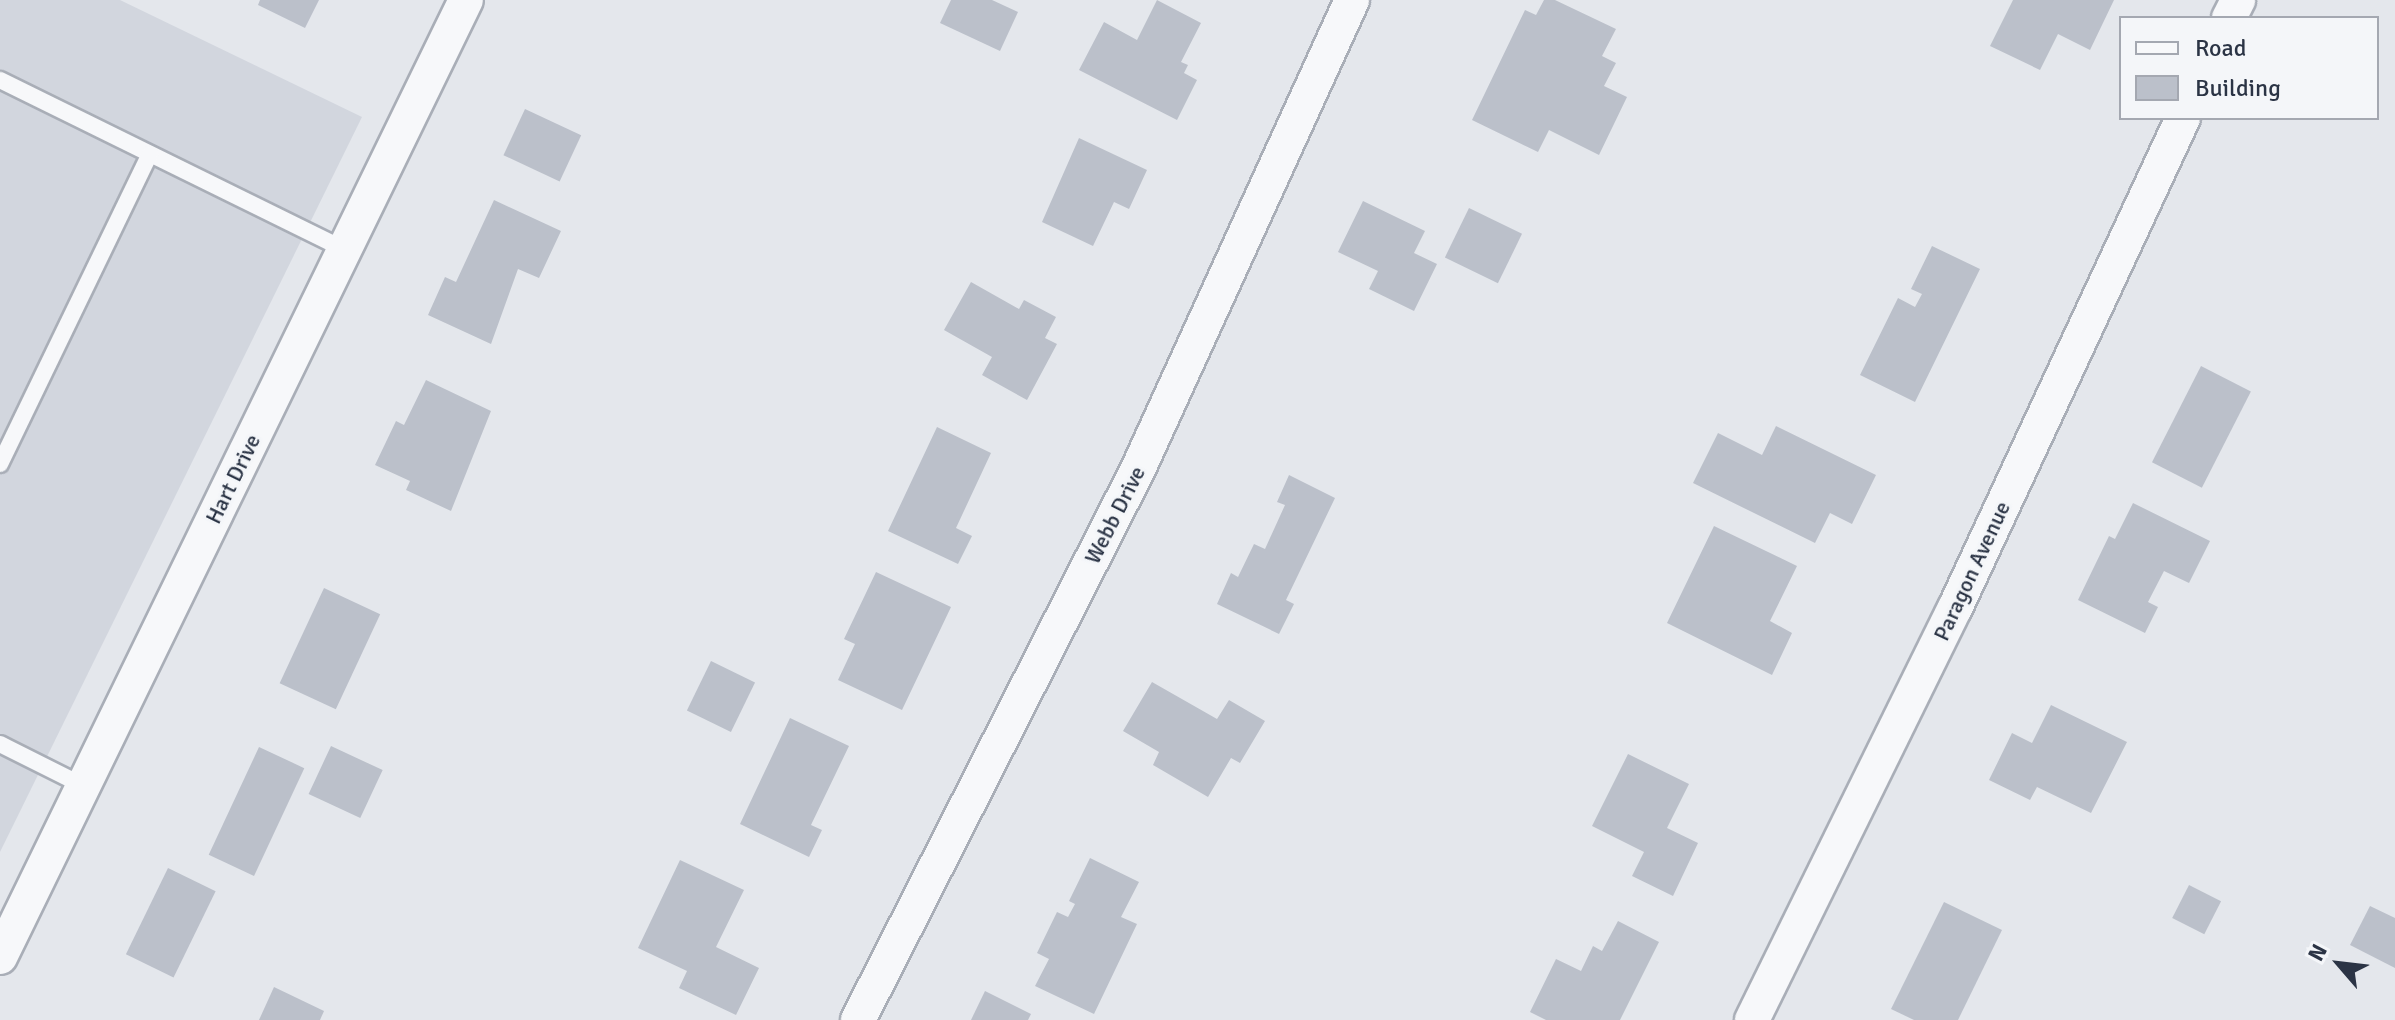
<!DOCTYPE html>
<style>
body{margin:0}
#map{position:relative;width:2395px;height:1020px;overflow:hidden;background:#e4e7ec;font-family:Signika,sans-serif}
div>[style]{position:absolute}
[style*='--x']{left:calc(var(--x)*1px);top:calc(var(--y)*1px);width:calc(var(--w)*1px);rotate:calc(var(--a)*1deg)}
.built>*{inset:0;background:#d2d6de}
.building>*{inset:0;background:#bbc0ca;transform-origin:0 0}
.roads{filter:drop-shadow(2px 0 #a9aeb7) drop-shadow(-2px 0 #a9aeb7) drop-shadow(0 2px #a9aeb7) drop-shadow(0 -2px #a9aeb7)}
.lane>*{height:16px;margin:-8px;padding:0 8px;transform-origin:8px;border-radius:8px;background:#f7f8fa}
.street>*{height:34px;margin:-17px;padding:0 17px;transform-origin:17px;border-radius:17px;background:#f7f8fa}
span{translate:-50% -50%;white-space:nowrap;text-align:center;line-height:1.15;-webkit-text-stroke:6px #f4f6f9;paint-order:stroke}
.street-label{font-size:22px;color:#2b3445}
.legend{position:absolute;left:2119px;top:16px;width:260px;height:104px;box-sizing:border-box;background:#f4f6f9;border:2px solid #a4a8b1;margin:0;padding:10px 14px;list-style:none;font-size:24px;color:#2b3445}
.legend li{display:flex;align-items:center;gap:16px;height:40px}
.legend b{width:40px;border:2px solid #a4a8b1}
.north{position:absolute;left:2299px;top:924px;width:80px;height:80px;-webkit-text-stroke:6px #f4f6f9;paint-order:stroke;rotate:298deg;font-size:22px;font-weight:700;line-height:32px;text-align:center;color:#2b3445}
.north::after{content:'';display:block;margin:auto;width:28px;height:36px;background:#2b3445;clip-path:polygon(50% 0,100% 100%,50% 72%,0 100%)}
</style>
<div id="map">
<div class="built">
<div style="clip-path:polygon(0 0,120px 0,362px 117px,0 852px)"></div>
</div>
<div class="building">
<div style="clip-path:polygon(260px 0,319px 0,305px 28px,258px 5px)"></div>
<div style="clip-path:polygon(951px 0,992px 0,1018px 12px,1000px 51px,940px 23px)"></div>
<div style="clip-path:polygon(1157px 0,1201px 23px,1181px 62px,1188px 65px,1184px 73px,1197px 80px,1177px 120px,1079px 70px,1104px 22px,1137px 40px)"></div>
<div style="clip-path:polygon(1544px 0,1555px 0,1616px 29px,1602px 56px,1616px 63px,1604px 86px,1627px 97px,1599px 155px,1549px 130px,1538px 152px,1472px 120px,1525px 10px,1536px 15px)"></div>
<div style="clip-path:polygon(2013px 0,2114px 0,2090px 50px,2058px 34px,2040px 70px,1990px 46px)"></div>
<div style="left:525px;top:109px;width:62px;height:51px;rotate:25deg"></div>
<div style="clip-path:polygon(1079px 138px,1147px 170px,1129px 209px,1114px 202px,1093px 246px,1042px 222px)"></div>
<div style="clip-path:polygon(494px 200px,561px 231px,539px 278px,518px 269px,491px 344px,428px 315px,445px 277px,456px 282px)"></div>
<div style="clip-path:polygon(1363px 201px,1425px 231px,1414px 253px,1437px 264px,1414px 311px,1369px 289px,1378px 271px,1338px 252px)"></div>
<div style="left:1469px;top:208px;width:59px;height:55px;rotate:26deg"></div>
<div style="clip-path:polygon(1932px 246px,1980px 269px,1915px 402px,1860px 375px,1898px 298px,1915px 307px,1922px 294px,1911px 289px)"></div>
<div style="clip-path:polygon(971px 282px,1019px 309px,1024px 300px,1056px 317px,1045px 338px,1057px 344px,1027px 400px,982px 375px,992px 357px,944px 330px)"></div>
<div style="left:2201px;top:366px;width:56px;height:108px;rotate:27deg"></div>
<div style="clip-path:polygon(426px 380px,491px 411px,451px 511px,406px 490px,410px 481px,375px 465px,396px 421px,404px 425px)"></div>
<div style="clip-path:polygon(1776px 426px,1876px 475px,1852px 524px,1830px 513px,1815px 543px,1693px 483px,1718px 433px,1762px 455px)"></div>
<div style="clip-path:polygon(937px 427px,991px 453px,956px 528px,972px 536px,958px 564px,888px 531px)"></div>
<div style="clip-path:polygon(1289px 475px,1335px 498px,1286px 600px,1294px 604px,1279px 634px,1217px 604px,1231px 573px,1238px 577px,1254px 544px,1265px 549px,1285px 505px,1277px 502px)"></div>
<div style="clip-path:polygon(2133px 503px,2210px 541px,2189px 583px,2164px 571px,2148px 602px,2158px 607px,2145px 633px,2078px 600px,2109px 536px,2115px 539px)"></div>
<div style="clip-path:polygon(1714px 526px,1797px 566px,1770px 621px,1792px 633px,1772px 675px,1667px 623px)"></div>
<div style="clip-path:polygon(876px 572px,951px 607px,902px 710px,838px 680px,855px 644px,844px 639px)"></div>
<div style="left:324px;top:588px;width:62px;height:105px;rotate:25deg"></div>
<div style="left:711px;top:661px;width:49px;height:55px;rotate:26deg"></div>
<div style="clip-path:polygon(1152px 682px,1217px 719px,1229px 700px,1265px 721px,1240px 763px,1231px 758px,1208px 797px,1153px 765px,1159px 752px,1123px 731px)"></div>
<div style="clip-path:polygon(2051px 705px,2127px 742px,2091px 813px,2037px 787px,2030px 800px,1989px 780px,2012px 733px,2032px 743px)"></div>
<div style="clip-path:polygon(790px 718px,849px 746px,811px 825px,822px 830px,809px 857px,740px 824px)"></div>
<div style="left:331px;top:746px;width:57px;height:53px;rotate:25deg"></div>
<div style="left:259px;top:747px;width:50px;height:119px;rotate:25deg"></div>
<div style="clip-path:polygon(1628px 754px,1689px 784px,1667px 828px,1698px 843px,1673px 896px,1632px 876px,1644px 852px,1592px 826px)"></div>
<div style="clip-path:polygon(1090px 858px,1139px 882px,1121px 917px,1137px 924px,1094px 1014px,1035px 986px,1049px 959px,1037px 953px,1057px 912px,1068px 917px,1075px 904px,1069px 901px)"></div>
<div style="clip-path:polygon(680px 860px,744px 890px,716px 947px,759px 968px,736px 1015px,679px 988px,687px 971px,638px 948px)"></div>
<div style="left:168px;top:868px;width:53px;height:96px;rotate:26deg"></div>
<div style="left:2189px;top:885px;width:36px;height:37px;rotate:27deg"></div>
<div style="clip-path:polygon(1944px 902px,2002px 930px,1958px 1020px,1914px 1020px,1891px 1009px)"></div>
<div style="clip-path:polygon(2370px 906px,2395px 918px,2395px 968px,2350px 945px)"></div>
<div style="clip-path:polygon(1618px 921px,1659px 942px,1620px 1020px,1546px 1020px,1530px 1012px,1556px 959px,1581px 971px,1593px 946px,1602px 951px)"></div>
<div style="clip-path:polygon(274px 987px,324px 1011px,320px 1020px,259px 1020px)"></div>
<div style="clip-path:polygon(985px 991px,1031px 1014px,1028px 1020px,971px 1020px)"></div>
</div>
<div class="roads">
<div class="lane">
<div style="--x:0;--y:80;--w:385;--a:26.2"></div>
<div style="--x:0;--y:464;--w:344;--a:-64.2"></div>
<div style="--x:0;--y:744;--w:94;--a:26.6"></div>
</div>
<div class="street">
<div style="--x:2229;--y:18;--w:20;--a:-63"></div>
<div style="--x:0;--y:957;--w:1064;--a:-64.04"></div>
<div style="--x:858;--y:1020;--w:620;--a:-63.06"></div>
<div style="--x:1139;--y:467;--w:513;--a:-65.48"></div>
<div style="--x:1752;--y:1020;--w:459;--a:-63.8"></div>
<div style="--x:1955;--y:608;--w:540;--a:-65.05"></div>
</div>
</div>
<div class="street-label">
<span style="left:233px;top:479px;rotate:-64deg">Hart Drive</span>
<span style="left:1115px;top:515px;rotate:-63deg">Webb Drive</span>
<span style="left:1972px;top:571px;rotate:-65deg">Paragon Avenue</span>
</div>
<ul class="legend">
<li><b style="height:10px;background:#f7f8fa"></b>Road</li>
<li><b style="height:22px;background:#bbc0ca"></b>Building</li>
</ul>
<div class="north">N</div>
</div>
